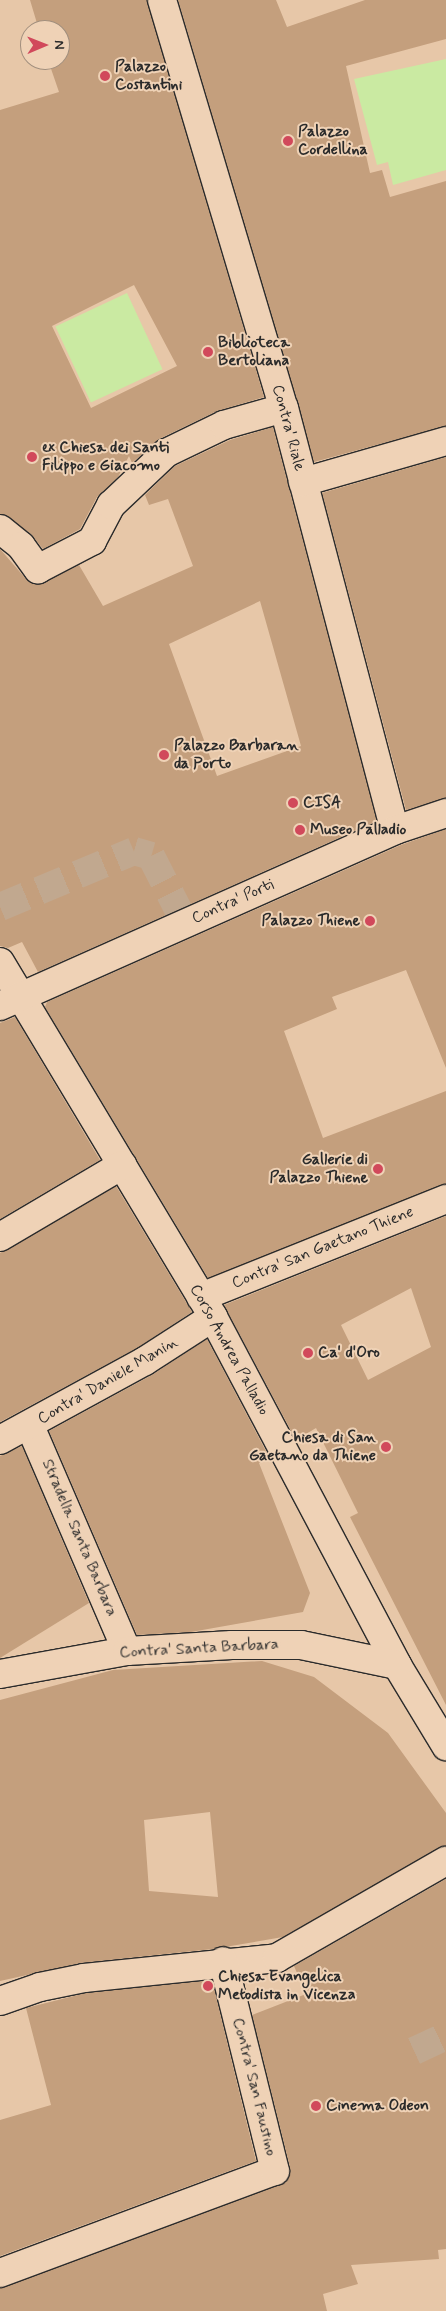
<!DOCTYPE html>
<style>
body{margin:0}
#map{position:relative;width:446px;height:2311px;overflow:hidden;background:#e7c7a8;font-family:Mynerve,sans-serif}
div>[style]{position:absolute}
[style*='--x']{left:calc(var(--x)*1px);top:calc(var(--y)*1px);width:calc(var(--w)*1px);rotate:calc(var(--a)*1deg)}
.green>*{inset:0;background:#caeaa2;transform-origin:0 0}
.building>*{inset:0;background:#c49f7d}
.pedestrian-tunnel>*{height:28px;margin-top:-14px;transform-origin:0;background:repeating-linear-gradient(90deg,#c1a88f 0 28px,transparent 0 42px)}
.roads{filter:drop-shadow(1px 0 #2b2b2b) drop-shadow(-1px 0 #2b2b2b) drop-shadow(0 1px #2b2b2b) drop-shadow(0 -1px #2b2b2b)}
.pedestrian>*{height:28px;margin:-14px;padding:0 14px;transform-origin:14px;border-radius:14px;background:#efd2b6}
.dots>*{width:14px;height:14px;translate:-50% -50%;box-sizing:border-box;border:2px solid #efd2b6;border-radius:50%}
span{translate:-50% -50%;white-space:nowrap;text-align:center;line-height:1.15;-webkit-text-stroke:4px #efd2b6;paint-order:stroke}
.poi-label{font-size:16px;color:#2b2b2b;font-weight:700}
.left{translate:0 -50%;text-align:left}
.right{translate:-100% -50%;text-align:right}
.street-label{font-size:16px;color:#2b2b2b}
.north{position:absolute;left:20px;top:20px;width:50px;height:50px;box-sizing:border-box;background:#efd2b6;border:1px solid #a18f7e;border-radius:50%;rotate:89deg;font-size:14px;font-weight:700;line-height:20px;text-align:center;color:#2b2b2b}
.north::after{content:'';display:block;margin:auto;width:18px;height:22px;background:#d1495b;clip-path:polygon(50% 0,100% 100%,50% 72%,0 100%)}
</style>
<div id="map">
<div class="green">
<div style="clip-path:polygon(446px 59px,446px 170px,393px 185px,388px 162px,377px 165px,354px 79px)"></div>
<div style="left:127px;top:293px;width:84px;height:79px;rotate:65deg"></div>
</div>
<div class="building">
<div style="clip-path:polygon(evenodd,30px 0,147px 0,264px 397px,217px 411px,159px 439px,132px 463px,129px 456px,118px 477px,97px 497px,80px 529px,43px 549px,31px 534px,0 514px,0 110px,59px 92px,48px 60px,60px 60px,60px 30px,39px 30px,30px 0,134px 285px,177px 366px,91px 408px,52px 326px,134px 285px)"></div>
<div style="clip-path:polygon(178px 0,276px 0,287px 27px,365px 0,446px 0,446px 39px,346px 66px,370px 173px,382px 170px,390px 197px,446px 181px,446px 426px,314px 462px)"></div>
<div style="clip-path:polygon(evenodd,273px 427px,377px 821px,38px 972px,22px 942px,8px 948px,0 946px,0 549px,26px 579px,38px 585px,79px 565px,103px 606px,193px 566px,168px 499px,149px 505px,145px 495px,175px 466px,230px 440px,273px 427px,260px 601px,301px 746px,217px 776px,169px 644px,260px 601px)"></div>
<div style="clip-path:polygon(446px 457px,446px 798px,406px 810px,322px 493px)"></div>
<div style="clip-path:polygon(446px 829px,446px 1068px,406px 970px,332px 997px,337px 1009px,284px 1031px,323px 1138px,446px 1091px,446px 1184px,208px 1278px,45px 1007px,47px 1002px,401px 845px)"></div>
<div style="clip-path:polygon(15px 1017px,100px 1160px,0 1219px,0 1023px)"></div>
<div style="clip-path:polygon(116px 1186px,192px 1312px,137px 1348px,0 1422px,0 1253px)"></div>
<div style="clip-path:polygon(evenodd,446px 1216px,446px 1705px,350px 1517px,358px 1513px,316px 1428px,296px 1440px,224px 1305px,446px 1216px,411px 1288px,431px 1347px,368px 1380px,341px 1325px,411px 1288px)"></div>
<div style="clip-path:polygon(207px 1339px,269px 1457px,259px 1463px,310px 1593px,303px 1612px,191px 1632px,137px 1635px,49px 1431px,152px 1375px)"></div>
<div style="clip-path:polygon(22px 1446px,89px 1603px,0 1658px,0 1456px)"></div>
<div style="clip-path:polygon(evenodd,262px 1661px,314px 1677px,388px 1733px,446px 1813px,446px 1845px,283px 1937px,213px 1949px,81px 1963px,0 1981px,0 1700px,113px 1670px,262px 1661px,210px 1812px,218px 1897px,149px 1891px,144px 1820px,210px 1812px)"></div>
<div style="clip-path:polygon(446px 1879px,446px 2249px,438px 2250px,439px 2259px,351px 2265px,358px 2284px,323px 2294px,327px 2311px,0 2311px,0 2288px,286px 2182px,290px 2167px,252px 2015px,306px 1994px,294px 1966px)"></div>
<div style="clip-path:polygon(212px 1980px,256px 2161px,0 2256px,0 2120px,51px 2105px,26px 2008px,86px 1993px)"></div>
</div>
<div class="pedestrian-tunnel">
<div style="--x:0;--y:907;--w:145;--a:-22.7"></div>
<div style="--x:134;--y:851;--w:18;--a:16"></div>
<div style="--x:151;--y:856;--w:75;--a:63.1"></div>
<div style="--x:414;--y:2051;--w:35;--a:-25"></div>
</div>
<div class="roads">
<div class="pedestrian">
<div style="--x:162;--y:0;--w:426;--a:73.4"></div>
<div style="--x:284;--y:408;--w:436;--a:75.3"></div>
<div style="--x:303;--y:482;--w:149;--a:-16"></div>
<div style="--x:0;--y:529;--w:27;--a:39"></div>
<div style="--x:21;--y:546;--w:29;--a:54"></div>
<div style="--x:38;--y:569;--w:61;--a:-27.4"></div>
<div style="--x:92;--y:541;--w:41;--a:-62.2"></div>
<div style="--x:111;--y:505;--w:76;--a:-43.4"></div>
<div style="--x:166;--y:453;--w:64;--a:-25.8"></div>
<div style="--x:224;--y:425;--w:62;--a:-15.8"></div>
<div style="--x:0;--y:962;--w:414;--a:59"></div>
<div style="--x:213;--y:1317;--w:394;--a:62.1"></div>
<div style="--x:397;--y:1665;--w:95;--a:58.8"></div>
<div style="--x:0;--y:1006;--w:432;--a:-24"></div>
<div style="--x:395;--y:830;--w:54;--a:-18.4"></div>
<div style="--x:0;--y:1237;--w:142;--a:-30.5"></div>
<div style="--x:201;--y:1297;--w:264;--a:-21.8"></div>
<div style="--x:30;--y:1426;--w:245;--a:66.7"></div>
<div style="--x:0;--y:1440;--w:165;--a:-28.6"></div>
<div style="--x:145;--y:1361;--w:81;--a:-32.9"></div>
<div style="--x:0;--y:1674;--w:129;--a:-10.3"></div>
<div style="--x:127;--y:1651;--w:105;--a:-3.3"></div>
<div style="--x:232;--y:1645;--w:69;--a:0"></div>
<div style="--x:301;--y:1645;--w:98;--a:11.8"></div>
<div style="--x:0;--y:2001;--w:42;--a:-19.3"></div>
<div style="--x:40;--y:1987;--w:45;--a:-11.6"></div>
<div style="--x:84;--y:1978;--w:194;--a:-5.9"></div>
<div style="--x:277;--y:1958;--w:195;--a:-29.9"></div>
<div style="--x:0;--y:2273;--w:293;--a:-20.4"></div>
<div style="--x:275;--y:2171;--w:216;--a:-103.9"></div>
</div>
</div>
<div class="dots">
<div style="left:105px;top:76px;background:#d1495b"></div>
<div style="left:288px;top:141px;background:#d1495b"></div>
<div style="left:208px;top:352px;background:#d1495b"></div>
<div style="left:32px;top:457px;background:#d1495b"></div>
<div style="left:164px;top:755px;background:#d1495b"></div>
<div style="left:293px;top:803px;background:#d1495b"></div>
<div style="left:300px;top:830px;background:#d1495b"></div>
<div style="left:370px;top:921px;background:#d1495b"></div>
<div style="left:378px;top:1169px;background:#d1495b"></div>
<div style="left:308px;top:1353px;background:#d1495b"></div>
<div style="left:386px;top:1447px;background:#d1495b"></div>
<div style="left:208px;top:1986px;background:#d1495b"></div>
<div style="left:316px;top:2106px;background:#d1495b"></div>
</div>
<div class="poi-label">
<span class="left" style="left:115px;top:76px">Palazzo<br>Costantini</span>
<span class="left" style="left:298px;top:141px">Palazzo<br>Cordellina</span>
<span class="left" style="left:218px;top:352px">Biblioteca<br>Bertoliana</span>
<span class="left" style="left:42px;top:457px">ex Chiesa dei Santi<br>Filippo e Giacomo</span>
<span class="left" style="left:174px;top:755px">Palazzo Barbaran<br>da Porto</span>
<span class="left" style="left:303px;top:803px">CISA</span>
<span class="left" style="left:310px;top:830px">Museo Palladio</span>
<span class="right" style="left:360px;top:921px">Palazzo Thiene</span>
<span class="right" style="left:368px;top:1169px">Gallerie di<br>Palazzo Thiene</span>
<span class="left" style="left:318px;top:1353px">Ca' d'Oro</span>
<span class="right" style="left:376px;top:1447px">Chiesa di San<br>Gaetano da Thiene</span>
<span class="left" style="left:218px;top:1986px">Chiesa Evangelica<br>Metodista in Vicenza</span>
<span class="left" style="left:326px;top:2106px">Cinema Odeon</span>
</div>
<div class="street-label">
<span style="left:288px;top:428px;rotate:75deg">Contra' Riale</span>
<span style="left:233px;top:902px;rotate:-24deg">Contra' Porti</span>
<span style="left:323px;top:1248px;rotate:-22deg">Contra' San Gaetano Thiene</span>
<span style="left:229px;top:1350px;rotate:61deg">Corso Andrea Palladio</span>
<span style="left:108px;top:1381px;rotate:-30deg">Contra' Daniele Manin</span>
<span style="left:79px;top:1538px;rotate:67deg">Stradella Santa Barbara</span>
<span style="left:199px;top:1649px;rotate:-3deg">Contra' Santa Barbara</span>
<span style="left:254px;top:2087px;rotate:76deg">Contra' San Faustino</span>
</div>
<div class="north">N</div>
</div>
